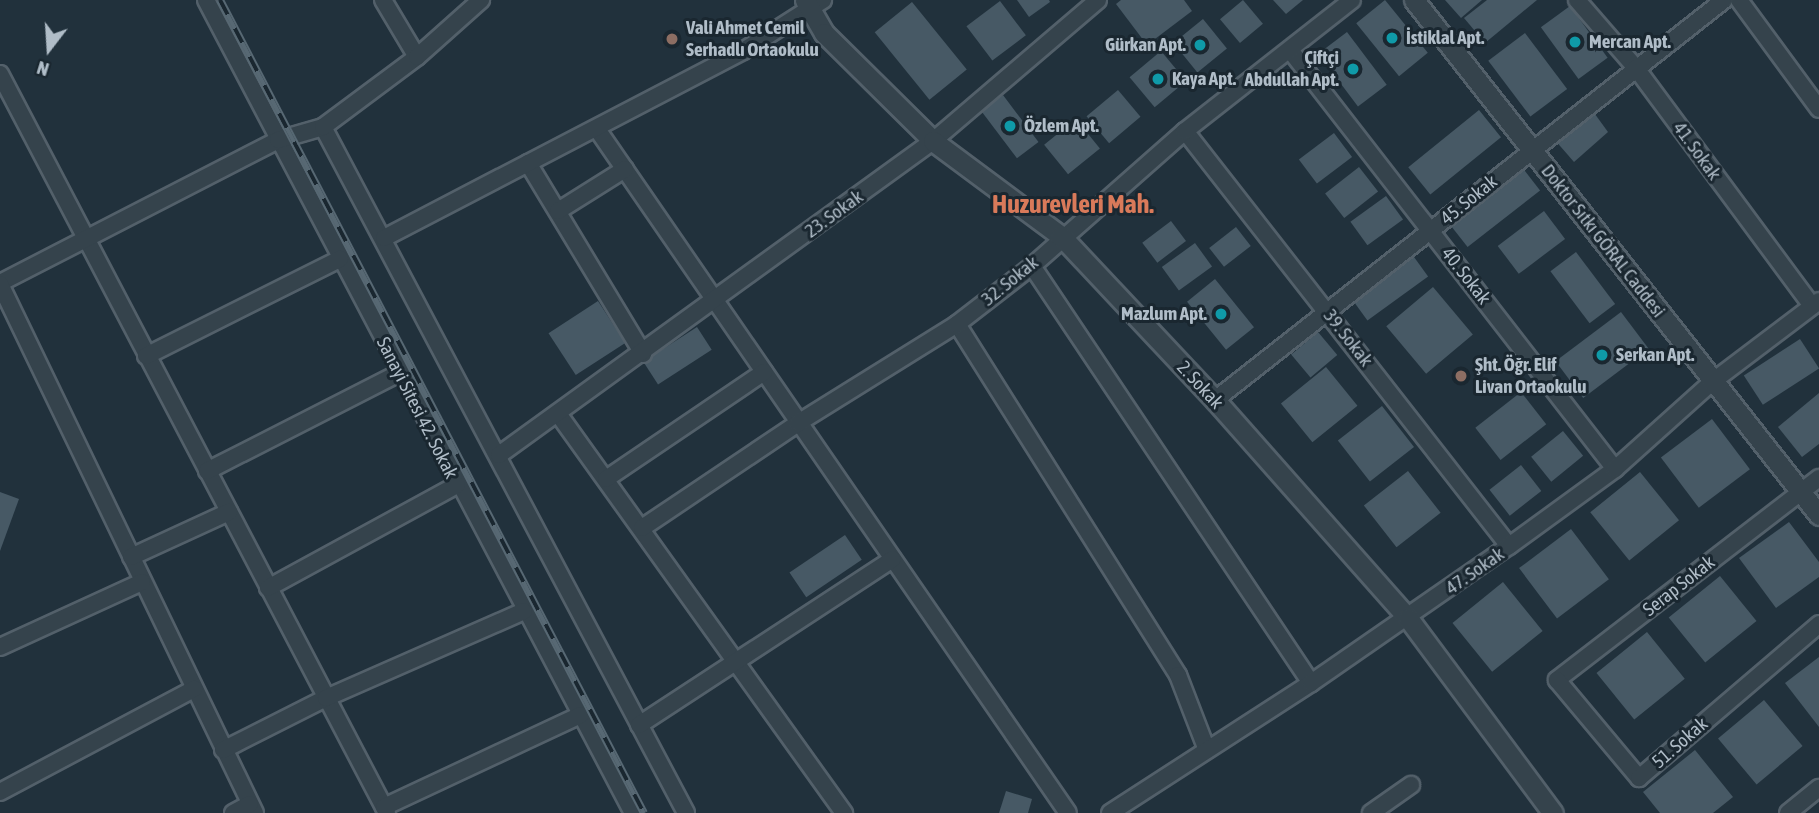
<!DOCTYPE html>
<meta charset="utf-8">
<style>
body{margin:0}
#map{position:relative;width:1819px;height:813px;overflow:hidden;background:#21313c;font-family:"Asap Condensed",sans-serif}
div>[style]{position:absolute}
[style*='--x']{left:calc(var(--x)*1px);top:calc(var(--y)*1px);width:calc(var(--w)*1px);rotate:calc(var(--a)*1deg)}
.building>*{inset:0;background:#475965;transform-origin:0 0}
.roads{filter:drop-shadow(2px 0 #53606a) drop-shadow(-2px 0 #53606a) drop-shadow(0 2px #53606a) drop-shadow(0 -2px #53606a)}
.minor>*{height:16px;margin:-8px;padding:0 8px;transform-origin:8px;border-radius:8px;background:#35434c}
.tertiary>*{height:19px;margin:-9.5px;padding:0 9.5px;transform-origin:9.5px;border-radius:9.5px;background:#35434c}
.rail>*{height:8px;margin-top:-4px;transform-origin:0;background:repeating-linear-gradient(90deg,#1a2730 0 16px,#576873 0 32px);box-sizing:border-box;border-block:2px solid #576873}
.dots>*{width:19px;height:19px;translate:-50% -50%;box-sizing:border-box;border:4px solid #1a2730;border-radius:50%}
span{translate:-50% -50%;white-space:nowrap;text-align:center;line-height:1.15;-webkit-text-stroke:6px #1a2730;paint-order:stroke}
.poi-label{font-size:19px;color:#b0bdc8;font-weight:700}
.left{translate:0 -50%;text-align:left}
.right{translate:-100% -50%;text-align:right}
.street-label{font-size:19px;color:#b0bdc8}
.district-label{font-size:26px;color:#d97a5a;font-weight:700}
.north{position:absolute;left:14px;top:14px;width:70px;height:70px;-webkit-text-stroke:5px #1a2730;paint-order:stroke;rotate:197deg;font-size:19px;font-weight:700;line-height:28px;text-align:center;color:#b0bdc8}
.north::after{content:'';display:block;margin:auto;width:24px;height:32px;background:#b0bdc8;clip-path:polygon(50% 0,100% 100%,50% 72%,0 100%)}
</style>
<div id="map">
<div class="building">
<div style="clip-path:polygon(1017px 0,1049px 0,1050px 2px,1029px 17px)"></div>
<div style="clip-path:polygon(1121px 0,1184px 0,1192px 11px,1147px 45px,1116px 4px)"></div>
<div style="left:1243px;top:0;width:31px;height:30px;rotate:50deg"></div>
<div style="clip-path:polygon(1273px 0,1303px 0,1286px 14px)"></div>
<div style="left:1385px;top:0;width:68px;height:37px;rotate:51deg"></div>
<div style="clip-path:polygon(1445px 0,1482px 0,1461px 18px)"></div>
<div style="clip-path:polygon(1487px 0,1537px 0,1485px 43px,1464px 18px)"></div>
<div style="left:1000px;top:1px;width:43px;height:42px;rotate:53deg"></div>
<div style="left:912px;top:2px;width:87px;height:48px;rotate:51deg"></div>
<div style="left:1570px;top:6px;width:64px;height:36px;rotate:54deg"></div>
<div style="left:1203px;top:19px;width:38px;height:38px;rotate:51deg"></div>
<div style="left:1347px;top:32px;width:66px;height:36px;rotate:53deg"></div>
<div style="left:1525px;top:33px;width:70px;height:46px;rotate:53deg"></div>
<div style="left:1161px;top:51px;width:39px;height:41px;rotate:50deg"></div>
<div style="left:1118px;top:90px;width:35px;height:41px;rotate:50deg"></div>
<div style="left:1003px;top:95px;width:59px;height:27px;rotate:53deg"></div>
<div style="left:1479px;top:110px;width:35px;height:91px;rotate:51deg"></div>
<div style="clip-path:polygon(1592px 110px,1608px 132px,1574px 162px,1554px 139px)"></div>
<div style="left:1076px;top:119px;width:38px;height:41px;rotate:51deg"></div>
<div style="left:1334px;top:133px;width:30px;height:44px;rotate:53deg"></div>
<div style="left:1521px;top:166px;width:31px;height:92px;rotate:52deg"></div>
<div style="left:1359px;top:167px;width:31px;height:43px;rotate:52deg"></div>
<div style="left:1386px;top:196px;width:29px;height:44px;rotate:54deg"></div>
<div style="left:1544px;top:211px;width:35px;height:58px;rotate:53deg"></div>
<div style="left:1171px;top:221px;width:25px;height:36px;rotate:53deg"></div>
<div style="left:1236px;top:227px;width:24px;height:34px;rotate:52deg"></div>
<div style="left:1195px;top:243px;width:29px;height:41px;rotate:54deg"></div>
<div style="left:1576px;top:252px;width:65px;height:32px;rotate:53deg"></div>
<div style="left:1414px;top:257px;width:24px;height:75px;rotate:54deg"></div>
<div style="left:1215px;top:279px;width:62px;height:36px;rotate:51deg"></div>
<div style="left:1433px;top:287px;width:62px;height:61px;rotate:50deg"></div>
<div style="left:598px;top:301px;width:50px;height:59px;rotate:57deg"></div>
<div style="left:1621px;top:312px;width:46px;height:82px;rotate:53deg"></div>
<div style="left:697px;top:327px;width:27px;height:64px;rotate:57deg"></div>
<div style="left:1318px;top:332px;width:30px;height:35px;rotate:50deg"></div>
<div style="left:1800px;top:339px;width:35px;height:67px;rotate:57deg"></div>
<div style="left:1326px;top:367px;width:50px;height:58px;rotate:51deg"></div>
<div style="left:1521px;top:392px;width:41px;height:58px;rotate:52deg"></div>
<div style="clip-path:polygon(1819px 393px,1819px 444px,1802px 457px,1778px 427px)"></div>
<div style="left:1382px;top:406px;width:52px;height:56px;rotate:52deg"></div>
<div style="left:1712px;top:419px;width:63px;height:64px;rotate:53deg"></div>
<div style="left:1563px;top:431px;width:32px;height:41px;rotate:51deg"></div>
<div style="left:1521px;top:465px;width:33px;height:40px;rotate:52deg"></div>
<div style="left:1408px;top:471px;width:53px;height:56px;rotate:52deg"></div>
<div style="left:1640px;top:472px;width:62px;height:64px;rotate:51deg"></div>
<div style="clip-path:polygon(0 492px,19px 499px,0 551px)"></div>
<div style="clip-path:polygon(1789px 522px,1819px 562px,1819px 577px,1776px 608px,1739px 558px)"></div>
<div style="left:1571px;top:529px;width:63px;height:65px;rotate:53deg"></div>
<div style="left:845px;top:535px;width:30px;height:67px;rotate:56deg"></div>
<div style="left:1720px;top:576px;width:58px;height:66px;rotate:51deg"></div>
<div style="left:1503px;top:582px;width:63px;height:65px;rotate:51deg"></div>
<div style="left:1647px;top:632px;width:60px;height:65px;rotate:51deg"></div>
<div style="clip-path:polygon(1819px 657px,1819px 727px,1785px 683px)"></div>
<div style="left:1764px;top:700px;width:60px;height:60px;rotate:50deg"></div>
<div style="clip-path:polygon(1695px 750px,1733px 797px,1713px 813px,1660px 813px,1643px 792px)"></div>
<div style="clip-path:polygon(1006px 791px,1032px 799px,1028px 813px,999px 813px)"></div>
</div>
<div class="roads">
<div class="minor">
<div style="--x:206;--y:0;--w:918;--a:62.29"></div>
<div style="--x:383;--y:0;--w:66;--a:59.2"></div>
<div style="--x:1577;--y:0;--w:90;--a:49.1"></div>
<div style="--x:1636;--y:68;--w:296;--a:53.5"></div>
<div style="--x:1739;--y:0;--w:135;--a:53.7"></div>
<div style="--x:1290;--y:50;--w:530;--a:52.2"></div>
<div style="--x:0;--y:74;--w:834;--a:62.36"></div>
<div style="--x:323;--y:127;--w:776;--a:62.11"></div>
<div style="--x:597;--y:129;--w:830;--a:55.45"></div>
<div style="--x:1185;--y:131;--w:526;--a:52.02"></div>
<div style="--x:528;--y:163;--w:223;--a:58.9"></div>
<div style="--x:558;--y:211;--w:79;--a:-32.1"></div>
<div style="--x:384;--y:238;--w:405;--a:-27.5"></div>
<div style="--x:743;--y:51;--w:95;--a:-32.5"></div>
<div style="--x:1032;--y:266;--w:502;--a:56.21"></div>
<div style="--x:0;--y:283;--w:313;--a:-27.2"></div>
<div style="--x:278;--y:140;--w:47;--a:-16.1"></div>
<div style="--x:323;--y:127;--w:117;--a:-36.7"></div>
<div style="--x:417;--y:57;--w:86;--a:-41.7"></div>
<div style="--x:0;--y:284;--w:587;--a:64.26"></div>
<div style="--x:957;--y:324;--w:415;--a:57.8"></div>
<div style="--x:1178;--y:675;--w:80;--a:68.9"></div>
<div style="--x:146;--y:356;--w:217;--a:-26.6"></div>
<div style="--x:1215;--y:400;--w:647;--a:-38.16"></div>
<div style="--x:559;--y:415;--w:490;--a:54.4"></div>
<div style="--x:499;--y:455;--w:536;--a:-35.89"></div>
<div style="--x:933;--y:141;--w:217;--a:-40.5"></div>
<div style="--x:207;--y:471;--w:216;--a:-27"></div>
<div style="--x:1819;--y:478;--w:331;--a:142.4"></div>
<div style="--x:1557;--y:680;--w:128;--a:50.1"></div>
<div style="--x:1639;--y:778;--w:237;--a:-40.5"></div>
<div style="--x:606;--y:479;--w:191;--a:-34.1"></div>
<div style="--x:642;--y:528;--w:188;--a:-33.9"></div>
<div style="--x:798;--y:423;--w:187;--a:-31.9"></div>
<div style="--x:957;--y:324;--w:95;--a:-37.7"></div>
<div style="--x:1032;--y:266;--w:204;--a:-41.4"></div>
<div style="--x:1185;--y:131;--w:212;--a:-38.1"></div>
<div style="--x:131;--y:557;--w:108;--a:-24.7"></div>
<div style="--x:268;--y:588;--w:215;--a:-28.6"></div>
<div style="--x:0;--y:647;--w:156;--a:-24.6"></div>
<div style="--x:639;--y:725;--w:303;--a:-33.2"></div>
<div style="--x:223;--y:750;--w:115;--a:-26.8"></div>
<div style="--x:326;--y:698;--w:216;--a:-23.7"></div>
<div style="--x:0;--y:792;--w:220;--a:-28"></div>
<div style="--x:384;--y:807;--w:217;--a:-25.1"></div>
<div style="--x:233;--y:813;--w:19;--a:-28"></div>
<div style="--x:1110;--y:813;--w:239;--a:-32.9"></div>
<div style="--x:1311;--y:683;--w:241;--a:-34.7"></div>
<div style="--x:1509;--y:546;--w:131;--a:-36"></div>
<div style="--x:1615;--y:469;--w:130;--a:-41.9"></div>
<div style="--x:1712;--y:382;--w:134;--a:-37.1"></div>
<div style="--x:1371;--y:813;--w:49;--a:-35"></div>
<div style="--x:1788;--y:813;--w:40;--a:-39"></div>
</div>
<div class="tertiary">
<div style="--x:805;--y:0;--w:38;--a:60"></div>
<div style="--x:824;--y:33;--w:153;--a:44.7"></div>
<div style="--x:933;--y:141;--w:159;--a:36.6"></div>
<div style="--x:1061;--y:236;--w:225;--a:46.8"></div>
<div style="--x:1215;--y:400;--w:291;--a:48.5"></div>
<div style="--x:1408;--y:618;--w:243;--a:53.4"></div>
<div style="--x:1414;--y:0;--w:655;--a:51.82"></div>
</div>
</div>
<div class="rail">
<div style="--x:220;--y:0;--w:917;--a:62.46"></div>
</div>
<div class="dots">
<div style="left:1392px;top:38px;background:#0f9aa8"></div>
<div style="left:672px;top:39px;background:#8d6e63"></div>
<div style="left:1575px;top:42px;background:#0f9aa8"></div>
<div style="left:1200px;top:45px;background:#0f9aa8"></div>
<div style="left:1353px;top:69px;background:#0f9aa8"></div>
<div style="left:1158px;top:79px;background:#0f9aa8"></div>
<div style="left:1010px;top:126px;background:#0f9aa8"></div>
<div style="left:1221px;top:314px;background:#0f9aa8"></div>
<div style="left:1602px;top:355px;background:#0f9aa8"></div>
<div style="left:1461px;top:376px;background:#8d6e63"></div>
</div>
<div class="poi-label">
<span class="left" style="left:686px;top:39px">Vali Ahmet Cemil<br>Serhadlı Ortaokulu</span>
<span class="left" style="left:1406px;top:38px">İstiklal Apt.</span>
<span class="left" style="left:1589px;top:42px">Mercan Apt.</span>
<span class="right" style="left:1186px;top:45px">Gürkan Apt.</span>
<span class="right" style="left:1339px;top:69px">Çiftçi<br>Abdullah Apt.</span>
<span class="left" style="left:1172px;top:79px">Kaya Apt.</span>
<span class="left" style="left:1024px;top:126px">Özlem Apt.</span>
<span class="right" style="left:1207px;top:314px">Mazlum Apt.</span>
<span class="left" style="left:1616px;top:355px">Serkan Apt.</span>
<span class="left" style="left:1475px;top:376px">Şht. Öğr. Elif<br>Livan Ortaokulu</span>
</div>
<div class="street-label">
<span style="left:1697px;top:151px;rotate:54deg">41. Sokak</span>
<span style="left:1469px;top:200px;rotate:-39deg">45. Sokak</span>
<span style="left:834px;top:214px;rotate:-36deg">23. Sokak</span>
<span style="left:1603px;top:241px;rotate:52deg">Doktor Sıtkı GÖRAL Caddesi</span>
<span style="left:1466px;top:276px;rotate:52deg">40. Sokak</span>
<span style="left:1010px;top:281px;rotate:-39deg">32. Sokak</span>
<span style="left:1348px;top:338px;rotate:52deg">39. Sokak</span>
<span style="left:1200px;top:385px;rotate:47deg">2. Sokak</span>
<span style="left:417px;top:408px;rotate:63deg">Sanayi Sitesi 42. Sokak</span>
<span style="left:1475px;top:571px;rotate:-35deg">47. Sokak</span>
<span style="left:1679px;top:586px;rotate:-38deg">Serap Sokak</span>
<span style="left:1680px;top:743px;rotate:-41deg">51. Sokak</span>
</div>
<div class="district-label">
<span style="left:1073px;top:205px">Huzurevleri Mah.</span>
</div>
<div class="north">N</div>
</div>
